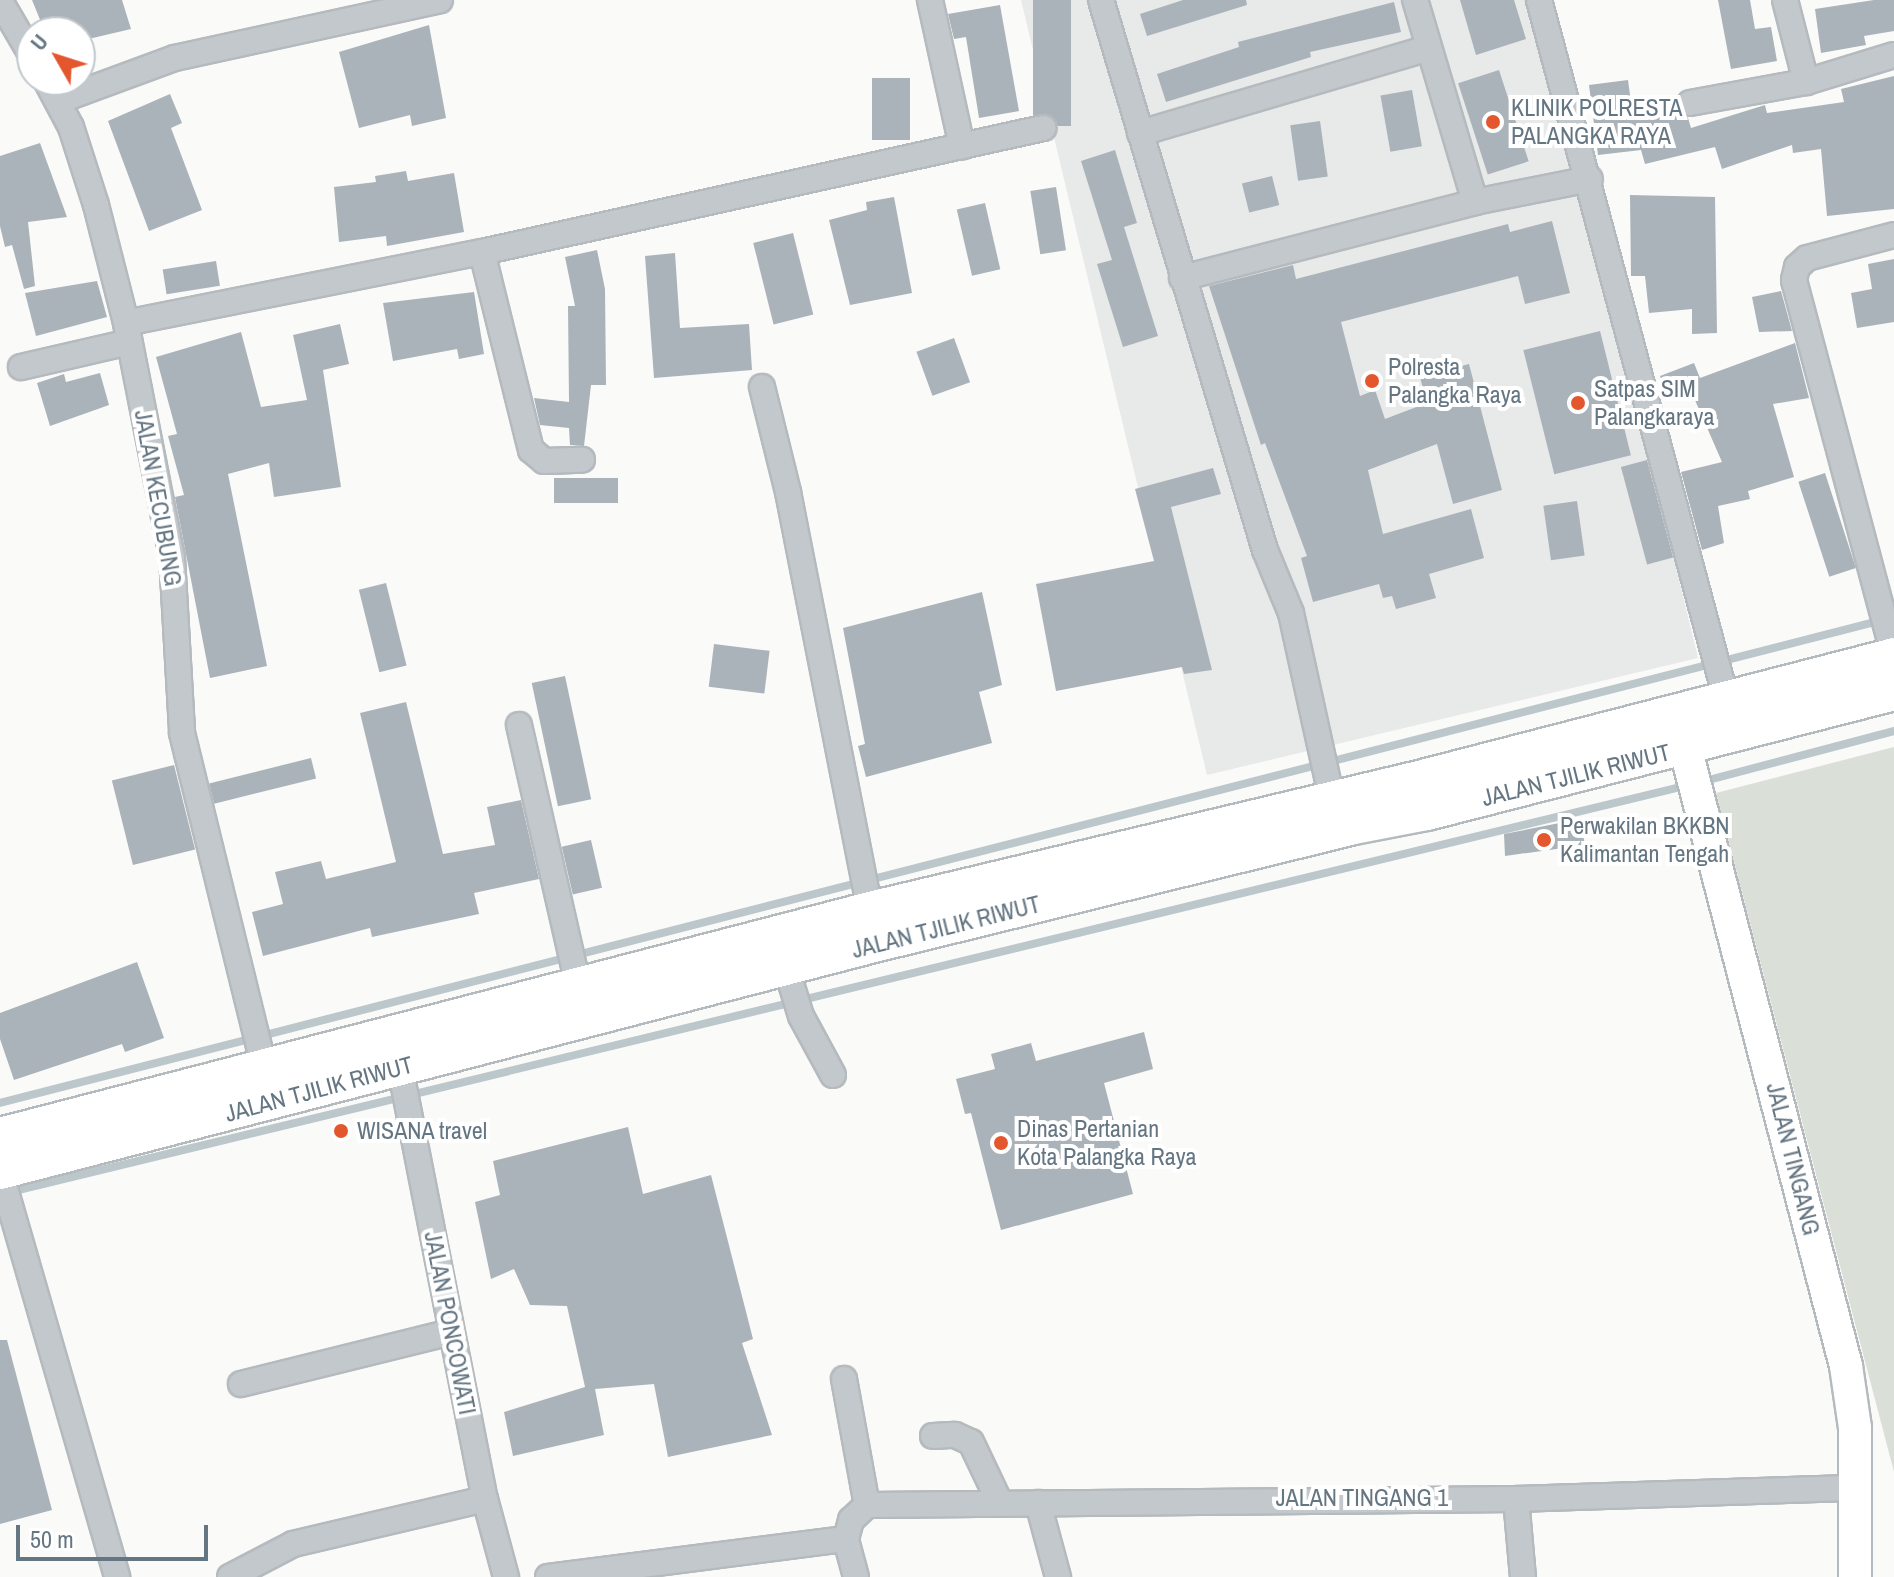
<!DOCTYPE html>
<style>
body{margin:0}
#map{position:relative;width:1894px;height:1577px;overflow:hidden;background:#fafaf8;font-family:"Archivo Narrow",sans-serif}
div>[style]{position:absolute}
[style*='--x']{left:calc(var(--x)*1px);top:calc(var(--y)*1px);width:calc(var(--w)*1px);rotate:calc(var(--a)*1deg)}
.built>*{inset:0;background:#e8e9e9}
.green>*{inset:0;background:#dadfd7}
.stream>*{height:8px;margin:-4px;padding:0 4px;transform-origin:4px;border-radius:4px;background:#bbc7cb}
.building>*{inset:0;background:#aab3b9;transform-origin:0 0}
.roads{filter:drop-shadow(2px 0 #b5babe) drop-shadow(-2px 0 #b5babe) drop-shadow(0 2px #b5babe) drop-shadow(0 -2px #b5babe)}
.minor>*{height:24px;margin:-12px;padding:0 12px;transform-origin:12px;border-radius:12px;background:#c3c8cc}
.major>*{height:32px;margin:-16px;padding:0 16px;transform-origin:16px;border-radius:16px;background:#fff}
.highway>*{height:36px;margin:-18px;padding:0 18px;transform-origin:18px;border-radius:18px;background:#fff}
.dots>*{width:22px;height:22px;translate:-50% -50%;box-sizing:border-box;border:4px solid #fff;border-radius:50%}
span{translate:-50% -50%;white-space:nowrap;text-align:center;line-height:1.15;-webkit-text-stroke:8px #fff;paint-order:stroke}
.poi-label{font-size:24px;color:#657683}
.left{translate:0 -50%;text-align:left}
.street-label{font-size:24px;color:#657683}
.north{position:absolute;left:16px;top:16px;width:80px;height:80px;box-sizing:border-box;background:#fff;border:2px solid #c1c8cd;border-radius:50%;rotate:309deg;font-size:22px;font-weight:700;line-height:32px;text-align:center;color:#657683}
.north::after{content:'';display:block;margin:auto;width:28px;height:36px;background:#e4572e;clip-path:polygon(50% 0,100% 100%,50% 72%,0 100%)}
.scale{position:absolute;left:16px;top:1525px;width:192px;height:36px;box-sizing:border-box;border:4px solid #657683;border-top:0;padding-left:10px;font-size:24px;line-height:28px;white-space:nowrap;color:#657683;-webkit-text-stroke:6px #fff;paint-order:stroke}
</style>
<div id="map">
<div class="built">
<div style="clip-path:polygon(1021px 0,1539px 0,1698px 658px,1207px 775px)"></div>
</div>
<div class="green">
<div style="clip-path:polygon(1894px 747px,1894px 1472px,1716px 793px)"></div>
</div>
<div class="stream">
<div style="--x:1701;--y:782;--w:200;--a:-14.8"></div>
<div style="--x:0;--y:1103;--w:1943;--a:-14.39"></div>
<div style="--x:10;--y:1192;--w:1727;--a:-13.63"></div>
</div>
<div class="building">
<div style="clip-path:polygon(32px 0,122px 0,131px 29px,80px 41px,80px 32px,45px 32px)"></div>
<div style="left:1033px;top:0;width:38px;height:126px"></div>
<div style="clip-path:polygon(1183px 0,1246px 0,1247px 5px,1147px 36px,1140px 14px)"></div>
<div style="clip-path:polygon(1460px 0,1514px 0,1526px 39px,1476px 55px)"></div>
<div style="clip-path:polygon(1718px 0,1750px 0,1755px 29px,1771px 27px,1777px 61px,1731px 69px)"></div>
<div style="clip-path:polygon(1874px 0,1894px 0,1894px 31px,1864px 36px,1866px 45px,1821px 53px,1815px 9px)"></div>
<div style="clip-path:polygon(1394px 2px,1401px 32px,1310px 52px,1311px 57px,1166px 102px,1157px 74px,1239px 47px,1238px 42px)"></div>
<div style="clip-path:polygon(1000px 5px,1019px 111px,979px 118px,966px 37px,954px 39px,948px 14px)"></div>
<div style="clip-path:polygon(429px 25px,446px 118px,412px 126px,410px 115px,359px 128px,339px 52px)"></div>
<div style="left:1499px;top:70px;width:96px;height:43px;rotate:72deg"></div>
<div style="clip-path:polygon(1894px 76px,1894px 209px,1827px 216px,1821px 149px,1793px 153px,1792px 145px,1722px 169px,1715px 147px,1645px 164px,1641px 150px,1598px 155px,1589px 85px,1628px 80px,1633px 117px,1675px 106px,1688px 118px,1691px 128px,1765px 105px,1767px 113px,1844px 102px,1841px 89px)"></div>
<div style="left:872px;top:78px;width:38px;height:62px"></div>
<div style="left:1412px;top:90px;width:57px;height:32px;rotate:80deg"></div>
<div style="clip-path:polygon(170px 94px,182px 123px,171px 128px,202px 210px,149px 231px,108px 121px)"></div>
<div style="left:1320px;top:121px;width:56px;height:30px;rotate:82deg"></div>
<div style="clip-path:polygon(40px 143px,67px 217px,28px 222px,35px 286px,24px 289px,12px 245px,5px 247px,0 226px,0 156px)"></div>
<div style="clip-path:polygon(1115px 150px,1137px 223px,1124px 227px,1158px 336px,1123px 347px,1097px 264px,1112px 260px,1081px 161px)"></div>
<div style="clip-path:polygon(406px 171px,408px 181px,454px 173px,464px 232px,387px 246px,386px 236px,339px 242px,334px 187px,376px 182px,375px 176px)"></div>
<div style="left:1272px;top:176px;width:30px;height:31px;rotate:76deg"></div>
<div style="left:1056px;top:187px;width:64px;height:26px;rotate:81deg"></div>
<div style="clip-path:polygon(1630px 195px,1715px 197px,1717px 333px,1692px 334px,1692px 309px,1649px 313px,1645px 276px,1631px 276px)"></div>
<div style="clip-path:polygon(894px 197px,912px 293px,850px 305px,829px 220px,867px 210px,866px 202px)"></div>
<div style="left:985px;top:203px;width:68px;height:29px;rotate:77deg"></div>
<div style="clip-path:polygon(1552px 221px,1570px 293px,1525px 304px,1518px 276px,1341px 322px,1360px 396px,1375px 390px,1385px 419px,1427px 403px,1420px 377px,1469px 364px,1502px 490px,1453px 504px,1437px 444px,1368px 470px,1383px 534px,1471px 509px,1484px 558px,1429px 574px,1436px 598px,1396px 609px,1392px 596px,1383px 598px,1379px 584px,1313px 602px,1301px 558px,1307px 556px,1265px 443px,1261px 445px,1209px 286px,1293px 265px,1296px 279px,1508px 224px,1510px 232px)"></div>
<div style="left:793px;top:233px;width:84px;height:41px;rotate:76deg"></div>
<div style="clip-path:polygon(597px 250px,605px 289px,606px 385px,591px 385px,584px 446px,570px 445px,569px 428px,540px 425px,534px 398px,569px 402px,568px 306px,575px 306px,565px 257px)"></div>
<div style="clip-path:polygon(675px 253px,680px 328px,749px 324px,752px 370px,654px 378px,645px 256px)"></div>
<div style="clip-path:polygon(1894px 259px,1894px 322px,1857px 328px,1851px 293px,1872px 289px,1868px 264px)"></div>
<div style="left:216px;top:261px;width:25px;height:54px;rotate:81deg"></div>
<div style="clip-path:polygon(97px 281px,107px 317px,36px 336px,25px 293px)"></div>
<div style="clip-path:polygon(1781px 291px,1792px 331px,1759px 332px,1752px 297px)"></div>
<div style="clip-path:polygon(474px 292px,484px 354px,459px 359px,457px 349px,393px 361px,383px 303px)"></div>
<div style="clip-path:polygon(340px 324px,349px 364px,323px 370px,341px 487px,274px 497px,269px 463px,228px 474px,267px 666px,210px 678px,175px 497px,184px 495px,168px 436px,177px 434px,156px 357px,241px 332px,261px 407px,307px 400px,293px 335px)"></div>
<div style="left:1600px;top:331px;width:128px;height:79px;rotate:76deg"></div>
<div style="left:954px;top:338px;width:47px;height:40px;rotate:70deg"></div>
<div style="clip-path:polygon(1795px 343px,1809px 398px,1773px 404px,1794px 477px,1748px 491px,1750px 499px,1718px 506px,1724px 543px,1702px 550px,1681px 472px,1722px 462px,1691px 391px,1669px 399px,1660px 376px,1694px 363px,1700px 378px)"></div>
<div style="clip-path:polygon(100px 373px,109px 405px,50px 426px,37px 383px,64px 374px,66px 382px)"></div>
<div style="left:1647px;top:460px;width:101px;height:27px;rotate:75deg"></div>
<div style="clip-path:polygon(1213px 468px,1221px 494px,1171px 507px,1212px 670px,1184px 674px,1182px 667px,1056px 691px,1036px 584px,1154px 561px,1135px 489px)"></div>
<div style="left:1825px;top:473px;width:100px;height:28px;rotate:72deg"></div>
<div style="left:618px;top:478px;width:25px;height:64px;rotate:90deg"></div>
<div style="left:1577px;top:501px;width:55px;height:34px;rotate:82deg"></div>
<div style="left:386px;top:583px;width:85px;height:28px;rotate:76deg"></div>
<div style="clip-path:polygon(982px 592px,1002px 685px,979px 692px,992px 743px,866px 777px,858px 746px,865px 744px,843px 628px)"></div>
<div style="left:714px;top:644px;width:56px;height:43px;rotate:7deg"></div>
<div style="left:565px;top:676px;width:126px;height:34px;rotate:78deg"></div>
<div style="clip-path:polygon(406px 702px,443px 854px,495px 845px,487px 807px,521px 800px,539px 879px,474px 893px,479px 914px,372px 937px,370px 928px,263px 956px,252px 912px,283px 904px,275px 872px,321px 861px,326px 879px,396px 862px,360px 713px)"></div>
<div style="left:311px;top:758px;width:21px;height:105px;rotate:76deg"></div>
<div style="left:174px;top:765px;width:87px;height:64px;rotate:76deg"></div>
<div style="clip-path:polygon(1580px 819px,1585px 845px,1505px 856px,1504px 834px)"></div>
<div style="left:591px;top:840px;width:49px;height:30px;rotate:77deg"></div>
<div style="clip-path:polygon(137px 962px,164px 1038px,125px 1052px,122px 1044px,14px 1080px,0 1039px,0 1013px)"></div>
<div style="clip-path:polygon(1144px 1032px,1153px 1069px,1104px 1083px,1133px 1194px,1001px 1230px,971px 1113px,965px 1114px,956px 1079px,995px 1069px,991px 1054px,1031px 1043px,1036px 1061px)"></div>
<div style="clip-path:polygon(628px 1127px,643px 1194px,711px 1175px,753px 1339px,742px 1343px,772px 1435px,668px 1457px,654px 1384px,595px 1389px,604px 1435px,513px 1456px,504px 1412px,585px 1387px,567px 1306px,530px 1305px,514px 1269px,491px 1279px,475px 1202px,500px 1195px,493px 1161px)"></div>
<div style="clip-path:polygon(0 1340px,7px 1340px,52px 1510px,0 1524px)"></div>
</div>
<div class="roads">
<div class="minor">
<div style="--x:930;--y:0;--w:150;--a:77.7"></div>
<div style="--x:1101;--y:0;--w:574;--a:73.4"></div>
<div style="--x:1265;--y:550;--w:68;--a:67.6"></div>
<div style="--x:1291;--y:613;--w:190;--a:77.6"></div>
<div style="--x:1539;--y:0;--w:727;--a:75.01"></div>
<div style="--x:1785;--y:0;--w:85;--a:75.6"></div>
<div style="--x:0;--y:1;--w:64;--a:59.8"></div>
<div style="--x:46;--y:80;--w:53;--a:62"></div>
<div style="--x:71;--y:127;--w:82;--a:72.2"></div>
<div style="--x:96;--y:205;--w:122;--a:75.7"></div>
<div style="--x:126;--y:323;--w:238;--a:78.9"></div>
<div style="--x:172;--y:557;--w:176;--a:86.7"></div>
<div style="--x:182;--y:733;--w:357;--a:76.2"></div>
<div style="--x:58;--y:101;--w:125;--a:-20.2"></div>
<div style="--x:175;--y:58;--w:271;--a:-12.3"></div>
<div style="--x:1690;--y:103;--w:118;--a:-10.3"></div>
<div style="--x:1806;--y:82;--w:92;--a:-17.1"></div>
<div style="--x:1140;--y:133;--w:301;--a:-16.4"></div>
<div style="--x:1475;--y:202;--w:117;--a:-11.3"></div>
<div style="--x:482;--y:252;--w:204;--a:76.1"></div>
<div style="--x:531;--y:450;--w:17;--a:40"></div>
<div style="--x:544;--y:461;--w:38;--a:-2"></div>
<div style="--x:1182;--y:278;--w:303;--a:-14.5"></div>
<div style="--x:1475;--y:202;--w:211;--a:-106.5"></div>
<div style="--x:126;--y:323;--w:363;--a:-11.3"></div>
<div style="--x:482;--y:252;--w:575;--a:-12.46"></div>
<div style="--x:21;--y:367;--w:111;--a:-13"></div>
<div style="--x:762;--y:387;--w:108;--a:76.1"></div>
<div style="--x:788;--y:492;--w:426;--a:78.9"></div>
<div style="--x:1894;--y:656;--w:389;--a:-104.9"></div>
<div style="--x:1794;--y:280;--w:13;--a:-77"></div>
<div style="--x:1797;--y:267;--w:13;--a:-42"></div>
<div style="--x:1807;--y:258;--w:90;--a:-14.8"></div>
<div style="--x:519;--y:725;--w:267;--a:77.2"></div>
<div style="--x:786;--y:967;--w:51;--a:73"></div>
<div style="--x:801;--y:1016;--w:67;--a:61.5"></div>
<div style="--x:400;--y:1067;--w:440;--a:78.9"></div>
<div style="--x:485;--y:1499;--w:81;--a:74.9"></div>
<div style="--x:0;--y:1171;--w:423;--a:73.9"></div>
<div style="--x:844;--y:1379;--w:128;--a:79.7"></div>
<div style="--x:241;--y:1384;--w:216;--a:-13.9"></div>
<div style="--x:933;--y:1436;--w:22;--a:-3"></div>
<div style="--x:955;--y:1435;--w:17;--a:24"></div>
<div style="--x:971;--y:1442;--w:68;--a:64.6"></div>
<div style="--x:1516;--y:1499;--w:78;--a:84.9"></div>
<div style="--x:1038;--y:1503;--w:77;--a:74.9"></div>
<div style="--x:867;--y:1505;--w:649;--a:-0.53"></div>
<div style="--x:1516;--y:1499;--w:340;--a:-1.9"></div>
<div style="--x:230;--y:1577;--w:71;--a:-27.6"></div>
<div style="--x:293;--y:1544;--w:197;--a:-13.2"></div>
<div style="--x:548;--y:1577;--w:300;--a:-7.3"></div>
<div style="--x:856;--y:1577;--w:39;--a:-105"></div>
<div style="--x:846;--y:1539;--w:20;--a:-75"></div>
<div style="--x:851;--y:1520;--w:22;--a:-43"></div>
</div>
<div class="major">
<div style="--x:1685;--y:747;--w:640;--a:75.42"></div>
<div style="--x:1846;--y:1366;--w:63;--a:81.7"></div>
<div style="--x:1855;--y:1428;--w:149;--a:90"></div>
</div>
<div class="highway">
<div style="--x:0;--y:1136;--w:899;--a:-14.56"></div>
<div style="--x:870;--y:910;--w:564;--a:-13.42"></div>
<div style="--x:1419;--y:779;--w:491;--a:-14.5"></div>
<div style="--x:0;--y:1171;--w:907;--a:-14.56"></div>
<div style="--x:878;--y:943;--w:485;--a:-13.8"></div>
<div style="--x:1349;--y:827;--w:79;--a:-10.9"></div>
<div style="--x:1427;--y:812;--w:482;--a:-14.4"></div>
</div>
</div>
<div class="dots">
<div style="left:1493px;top:122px;background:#e4572e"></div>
<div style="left:1372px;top:381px;background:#e4572e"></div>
<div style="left:1578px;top:403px;background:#e4572e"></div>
<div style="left:1544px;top:840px;background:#e4572e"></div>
<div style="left:341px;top:1131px;background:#e4572e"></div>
<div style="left:1001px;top:1143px;background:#e4572e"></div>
</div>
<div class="poi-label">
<span class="left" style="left:1511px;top:122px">KLINIK POLRESTA<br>PALANGKA RAYA</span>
<span class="left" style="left:1388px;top:381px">Polresta<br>Palangka Raya</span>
<span class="left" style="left:1594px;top:403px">Satpas SIM<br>Palangkaraya</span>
<span class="left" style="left:1560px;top:840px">Perwakilan BKKBN<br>Kalimantan Tengah</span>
<span class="left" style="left:1017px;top:1143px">Dinas Pertanian<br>Kota Palangka Raya</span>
<span class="left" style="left:357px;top:1131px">WISANA travel</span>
</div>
<div class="street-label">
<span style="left:158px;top:498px;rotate:80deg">JALAN KECUBUNG</span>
<span style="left:1576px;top:775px;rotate:-14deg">JALAN TJILIK RIWUT</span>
<span style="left:946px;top:927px;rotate:-14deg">JALAN TJILIK RIWUT</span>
<span style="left:319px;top:1089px;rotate:-15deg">JALAN TJILIK RIWUT</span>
<span style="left:1793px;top:1159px;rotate:76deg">JALAN TINGANG</span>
<span style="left:450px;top:1323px;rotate:79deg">JALAN PONCOWATI</span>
<span style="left:1362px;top:1498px">JALAN TINGANG 1</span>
</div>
<div class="north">U</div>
<div class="scale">50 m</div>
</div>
